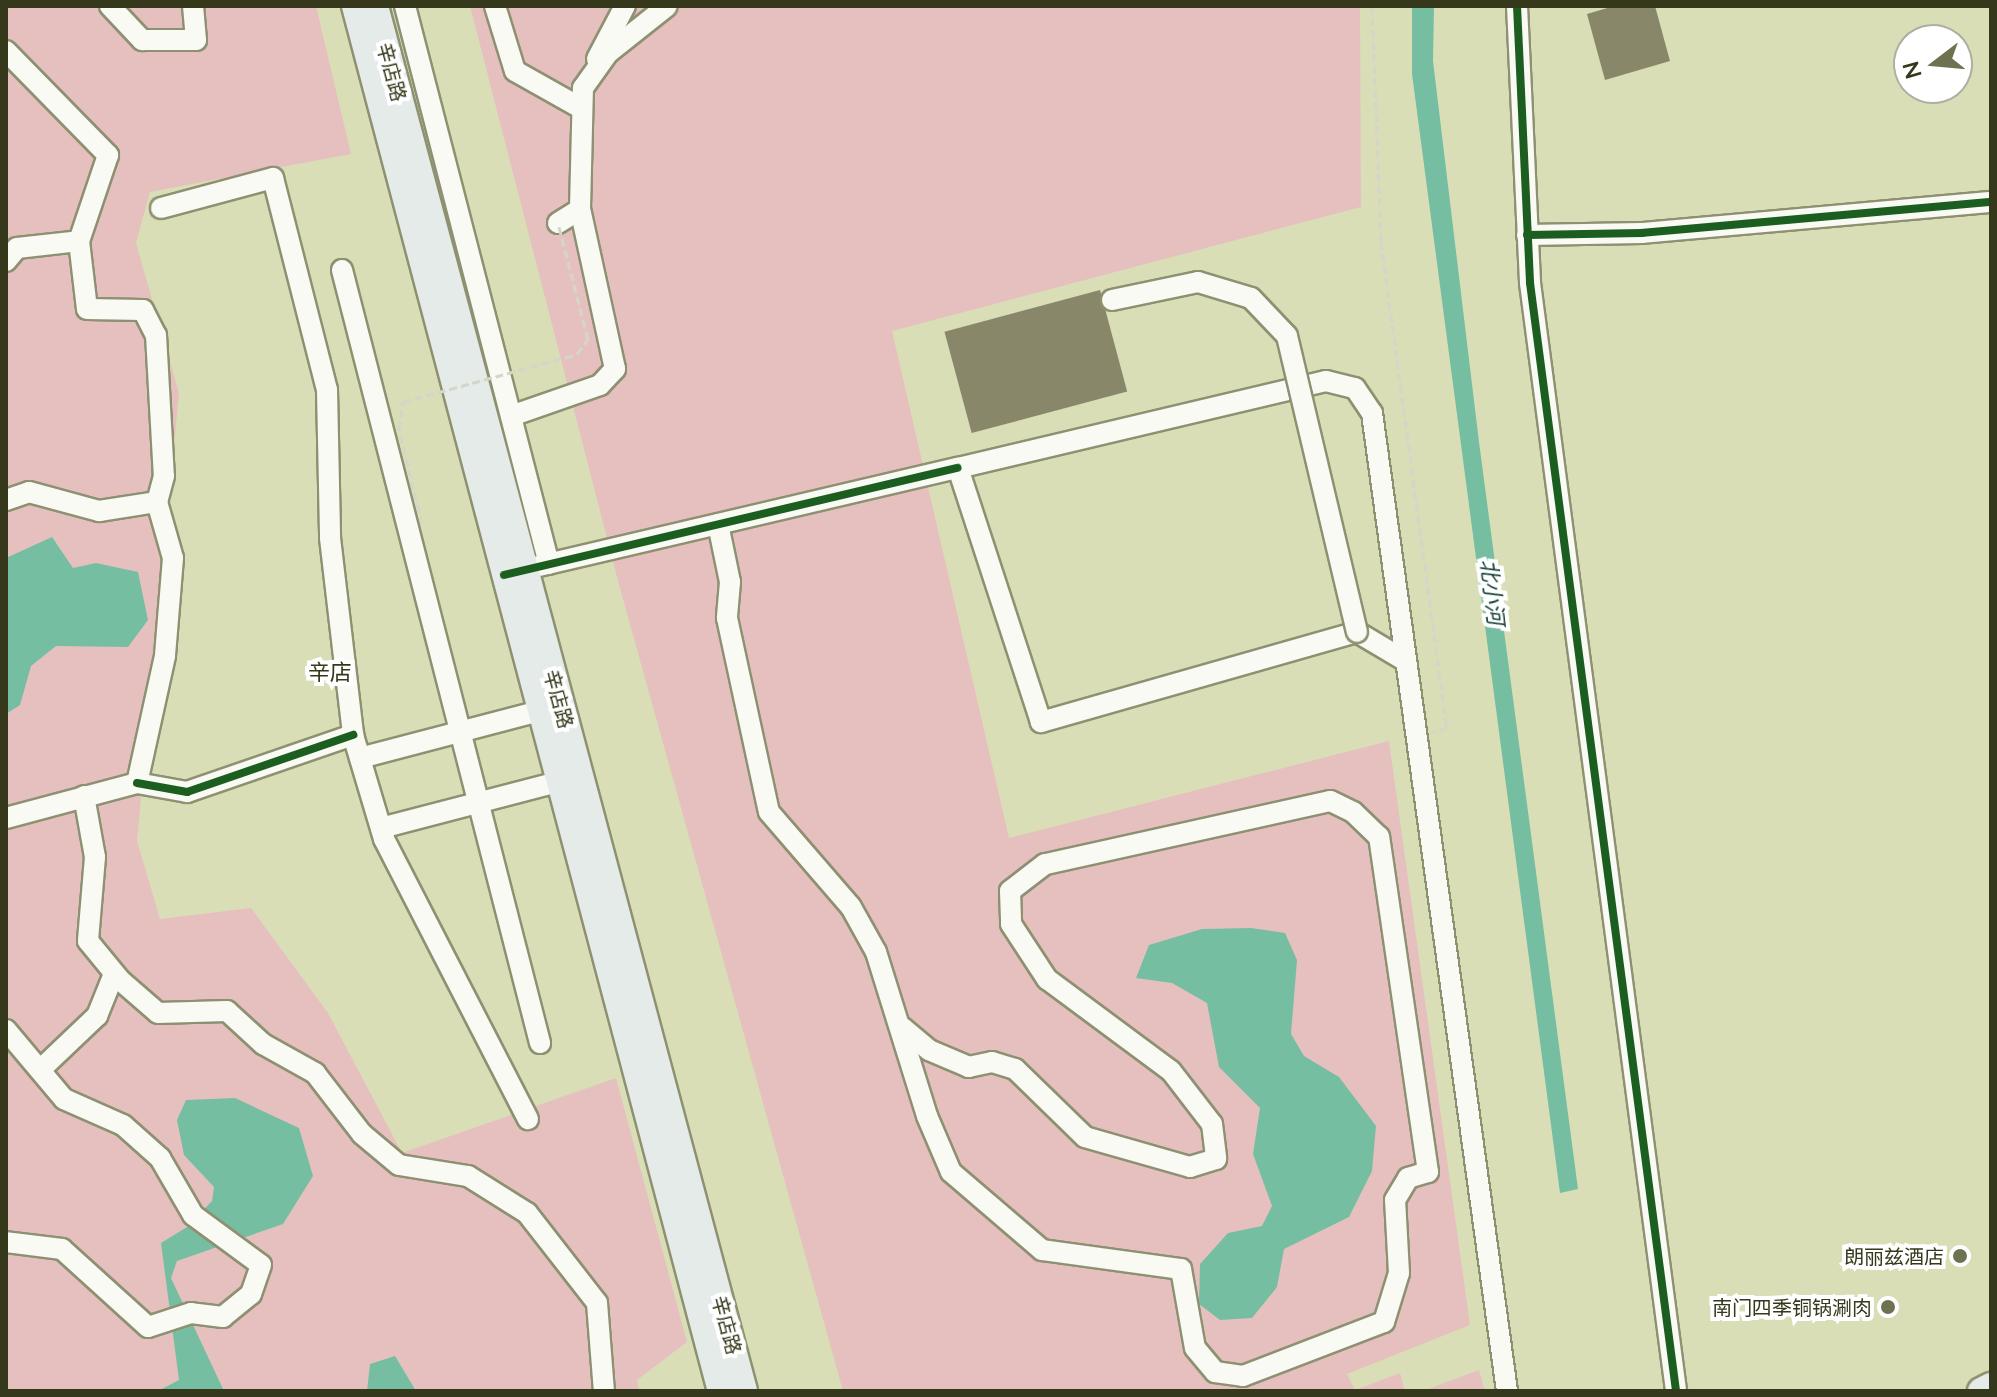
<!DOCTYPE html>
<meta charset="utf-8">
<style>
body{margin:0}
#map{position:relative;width:1997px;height:1397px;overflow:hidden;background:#d9deb7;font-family:Lato,"Noto Sans SC",sans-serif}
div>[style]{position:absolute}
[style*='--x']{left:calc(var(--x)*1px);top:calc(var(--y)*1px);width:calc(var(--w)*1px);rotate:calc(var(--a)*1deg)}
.green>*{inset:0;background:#e6c0bf}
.water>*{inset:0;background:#76bea1}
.building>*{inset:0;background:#888769;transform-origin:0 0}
.path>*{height:3px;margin-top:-1.5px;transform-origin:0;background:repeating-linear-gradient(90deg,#d3d6c8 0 8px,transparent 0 12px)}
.roads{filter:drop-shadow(2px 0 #8e9171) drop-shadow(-2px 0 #8e9171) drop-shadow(0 2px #8e9171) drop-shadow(0 -2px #8e9171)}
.minor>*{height:20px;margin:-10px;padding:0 10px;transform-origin:10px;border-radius:10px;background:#f9faf4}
.major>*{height:26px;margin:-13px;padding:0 13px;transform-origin:13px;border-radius:13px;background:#e4ebe8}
.path-bridge>*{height:3px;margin-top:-1.5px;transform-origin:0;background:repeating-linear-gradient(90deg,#d3d6c8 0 8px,transparent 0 12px)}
.bridges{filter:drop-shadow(2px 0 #8e9171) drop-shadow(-2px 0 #8e9171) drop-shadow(0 2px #8e9171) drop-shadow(0 -2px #8e9171)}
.minor-bridge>*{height:20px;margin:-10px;padding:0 10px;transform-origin:10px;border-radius:10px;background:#f9faf4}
.cycleway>*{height:8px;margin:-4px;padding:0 4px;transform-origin:4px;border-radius:4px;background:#1b5e20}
.dots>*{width:22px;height:22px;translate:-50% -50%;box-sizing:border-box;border:4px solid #fff;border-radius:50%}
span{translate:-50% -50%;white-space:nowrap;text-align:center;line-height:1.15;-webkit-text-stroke:8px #fff;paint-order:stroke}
.street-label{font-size:20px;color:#35381a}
.poi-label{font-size:20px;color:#35381a}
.right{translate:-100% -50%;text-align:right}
.water-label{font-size:22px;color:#154237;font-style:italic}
.neighbourhood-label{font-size:22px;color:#35381a}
.frame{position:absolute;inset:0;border:8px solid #35381a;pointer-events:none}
.north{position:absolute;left:1893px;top:24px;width:80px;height:80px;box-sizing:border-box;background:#fff;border:2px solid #aeafa3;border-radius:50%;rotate:254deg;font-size:22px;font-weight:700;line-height:32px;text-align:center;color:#35381a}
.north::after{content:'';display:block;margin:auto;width:28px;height:36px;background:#6e7251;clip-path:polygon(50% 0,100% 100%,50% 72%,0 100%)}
</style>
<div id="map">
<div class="green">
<div style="clip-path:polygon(6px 6px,316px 6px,351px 154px,150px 192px,136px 243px,179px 393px,137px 841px,160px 919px,251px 908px,328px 1013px,402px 1153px,616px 1078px,687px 1342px,637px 1380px,639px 1391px,6px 1391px)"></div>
<div style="clip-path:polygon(470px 6px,1360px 6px,1361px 207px,892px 331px,1009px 838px,1389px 741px,1470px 1325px,1347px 1374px,1355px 1390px,1400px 1373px,1405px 1391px,843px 1391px,618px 581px)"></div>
<div style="clip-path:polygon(1479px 1370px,1484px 1388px,1495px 1391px,1423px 1391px)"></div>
</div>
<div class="water">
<div style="clip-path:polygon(1412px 6px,1434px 6px,1433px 61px,1479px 442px,1578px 1189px,1560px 1193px,1412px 74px)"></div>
<div style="clip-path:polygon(52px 537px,73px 568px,96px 563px,138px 572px,148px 620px,128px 647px,56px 646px,31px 666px,20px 705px,6px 714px,6px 558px)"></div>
<div style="clip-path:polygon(1251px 928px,1285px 933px,1297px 960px,1291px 1034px,1304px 1056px,1339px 1077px,1376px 1126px,1372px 1171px,1349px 1217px,1284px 1249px,1277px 1287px,1252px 1318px,1220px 1320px,1199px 1304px,1200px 1264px,1228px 1233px,1262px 1226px,1272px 1206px,1253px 1154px,1260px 1108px,1219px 1067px,1207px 1003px,1172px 983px,1136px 978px,1149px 945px,1202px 929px)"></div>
<div style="clip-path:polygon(235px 1098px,299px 1128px,313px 1176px,283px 1224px,177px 1261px,171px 1278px,224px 1391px,158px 1391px,179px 1380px,161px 1243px,187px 1227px,212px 1201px,214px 1187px,184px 1155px,177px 1120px,186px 1100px)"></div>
<div style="clip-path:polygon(395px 1356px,416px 1391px,367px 1391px,370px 1364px)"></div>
</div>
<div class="building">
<div style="clip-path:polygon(1614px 6px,1655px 6px,1670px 61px,1605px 80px,1587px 14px)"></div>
<div style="left:1100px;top:290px;width:105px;height:161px;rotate:75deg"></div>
</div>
<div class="path">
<div style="--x:1372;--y:6;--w:236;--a:87.8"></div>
<div style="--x:1381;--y:242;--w:490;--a:82.3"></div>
<div style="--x:1447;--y:728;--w:15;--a:164"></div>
</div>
<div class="roads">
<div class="minor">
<div style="--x:110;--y:6;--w:47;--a:46.7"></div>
<div style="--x:142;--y:40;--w:54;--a:0"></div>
<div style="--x:196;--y:40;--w:34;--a:-95"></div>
<div style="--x:405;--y:6;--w:576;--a:75.53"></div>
<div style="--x:495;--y:6;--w:68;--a:72.9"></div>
<div style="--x:515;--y:71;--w:76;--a:29.3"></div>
<div style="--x:1517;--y:6;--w:277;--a:87.3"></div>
<div style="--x:1530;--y:283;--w:1118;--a:82.49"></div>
<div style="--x:6;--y:51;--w:146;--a:45.6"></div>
<div style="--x:108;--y:155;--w:91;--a:108.6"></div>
<div style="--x:79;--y:241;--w:68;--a:83.3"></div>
<div style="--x:87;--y:309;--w:56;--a:1"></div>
<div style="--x:143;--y:310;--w:28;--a:63"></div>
<div style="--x:156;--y:335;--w:141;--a:86.8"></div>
<div style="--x:164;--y:476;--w:27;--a:105"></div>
<div style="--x:157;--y:502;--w:58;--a:74.1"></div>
<div style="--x:173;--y:558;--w:98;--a:94.7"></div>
<div style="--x:165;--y:656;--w:130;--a:102.4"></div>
<div style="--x:597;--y:59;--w:60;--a:-62.2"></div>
<div style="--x:161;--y:208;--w:116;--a:-15"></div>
<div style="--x:273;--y:178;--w:219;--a:75.7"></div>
<div style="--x:327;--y:390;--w:148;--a:88.8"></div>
<div style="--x:330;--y:538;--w:198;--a:83.3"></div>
<div style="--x:353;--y:735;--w:109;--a:73.4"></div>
<div style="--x:384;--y:839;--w:315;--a:62.8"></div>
<div style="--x:558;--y:223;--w:26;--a:-32"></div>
<div style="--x:580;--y:209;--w:121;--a:-88.6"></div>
<div style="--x:583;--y:88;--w:43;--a:-54.5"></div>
<div style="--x:608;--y:53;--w:75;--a:-38.5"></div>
<div style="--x:1527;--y:235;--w:115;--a:-1"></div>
<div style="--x:1642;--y:233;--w:350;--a:-5.1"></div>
<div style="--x:6;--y:261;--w:17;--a:-50"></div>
<div style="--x:17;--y:248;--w:62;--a:-6.4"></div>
<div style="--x:342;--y:270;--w:798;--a:75.63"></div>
<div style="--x:511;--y:416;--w:94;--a:-19.2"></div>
<div style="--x:600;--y:385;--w:22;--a:-47"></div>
<div style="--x:615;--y:369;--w:164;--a:-102.3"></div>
<div style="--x:6;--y:500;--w:24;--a:-19"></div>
<div style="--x:29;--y:492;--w:73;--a:15.2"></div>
<div style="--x:99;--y:511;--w:59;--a:-8.8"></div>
<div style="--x:718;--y:524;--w:59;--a:78.3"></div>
<div style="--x:730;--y:582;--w:36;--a:95"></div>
<div style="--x:727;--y:618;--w:198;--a:77.8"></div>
<div style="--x:769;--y:812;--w:125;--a:49.2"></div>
<div style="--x:851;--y:907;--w:51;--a:60.9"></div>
<div style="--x:876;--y:952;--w:172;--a:72.7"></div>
<div style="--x:927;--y:1116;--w:61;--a:66.8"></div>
<div style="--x:951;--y:1172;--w:120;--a:40.6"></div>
<div style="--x:1042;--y:1250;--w:140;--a:7.8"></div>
<div style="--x:1181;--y:1269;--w:80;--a:80"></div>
<div style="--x:1195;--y:1348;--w:31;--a:50"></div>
<div style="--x:1215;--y:1372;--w:28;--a:8"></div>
<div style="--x:1243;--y:1376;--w:151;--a:-21"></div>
<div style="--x:1384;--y:1322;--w:51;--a:-73"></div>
<div style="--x:1399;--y:1273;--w:73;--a:-93.1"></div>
<div style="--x:1395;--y:1200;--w:26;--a:-59"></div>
<div style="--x:1408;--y:1178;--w:21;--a:-17"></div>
<div style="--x:1428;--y:1172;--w:339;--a:-98.3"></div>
<div style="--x:1379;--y:837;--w:36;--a:-136"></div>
<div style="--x:1353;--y:812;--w:25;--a:-154"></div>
<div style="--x:1330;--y:801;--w:292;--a:167.5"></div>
<div style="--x:1045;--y:864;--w:44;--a:142.4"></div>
<div style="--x:1010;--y:891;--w:33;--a:88"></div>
<div style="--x:1011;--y:924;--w:66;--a:56.8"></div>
<div style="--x:1047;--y:979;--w:154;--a:36.6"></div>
<div style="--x:1171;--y:1071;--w:67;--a:52.3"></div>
<div style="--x:1212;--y:1124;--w:35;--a:83"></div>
<div style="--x:1216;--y:1159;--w:27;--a:163"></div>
<div style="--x:1190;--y:1167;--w:109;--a:-164.1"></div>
<div style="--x:1085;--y:1137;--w:98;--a:-135.8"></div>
<div style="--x:1015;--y:1069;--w:24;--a:-163"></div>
<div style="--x:992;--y:1062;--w:24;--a:168"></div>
<div style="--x:969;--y:1067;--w:43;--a:-157"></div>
<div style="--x:929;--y:1050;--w:35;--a:-140"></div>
<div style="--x:539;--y:566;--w:430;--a:-13.2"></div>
<div style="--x:1404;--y:660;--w:55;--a:-149.2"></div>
<div style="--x:1357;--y:632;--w:329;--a:164.1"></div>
<div style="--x:1041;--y:722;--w:267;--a:-108.1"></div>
<div style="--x:958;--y:468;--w:378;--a:-13.3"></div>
<div style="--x:1326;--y:381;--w:30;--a:14"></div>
<div style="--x:1355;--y:388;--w:30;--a:56"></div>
<div style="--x:1372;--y:413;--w:987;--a:82.14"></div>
<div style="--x:360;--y:758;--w:185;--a:-14.7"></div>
<div style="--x:84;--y:796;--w:62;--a:79.8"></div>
<div style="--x:95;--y:857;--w:84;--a:94.8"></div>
<div style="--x:88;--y:941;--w:50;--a:50.6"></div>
<div style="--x:120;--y:980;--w:50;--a:41"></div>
<div style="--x:158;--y:1013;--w:69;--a:-1.7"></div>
<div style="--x:227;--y:1011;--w:49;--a:42.5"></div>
<div style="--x:263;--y:1044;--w:60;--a:29.1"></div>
<div style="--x:315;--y:1073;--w:77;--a:52.4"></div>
<div style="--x:362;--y:1134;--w:48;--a:40"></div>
<div style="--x:399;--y:1165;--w:70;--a:9.1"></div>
<div style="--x:468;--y:1176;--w:70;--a:32.1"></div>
<div style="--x:527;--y:1213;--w:114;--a:52.1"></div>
<div style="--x:597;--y:1303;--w:88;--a:85.5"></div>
<div style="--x:6;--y:818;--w:136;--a:-15"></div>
<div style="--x:137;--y:783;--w:51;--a:10.2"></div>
<div style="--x:187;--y:792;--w:176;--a:-19"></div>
<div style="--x:381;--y:828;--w:183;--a:-14.6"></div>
<div style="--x:6;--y:1030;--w:90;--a:50"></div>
<div style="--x:64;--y:1099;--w:64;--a:23.8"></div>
<div style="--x:123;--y:1125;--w:50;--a:41.7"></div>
<div style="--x:160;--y:1158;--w:66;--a:59.9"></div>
<div style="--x:193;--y:1215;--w:84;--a:36.3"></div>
<div style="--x:261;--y:1265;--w:31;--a:109"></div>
<div style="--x:251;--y:1294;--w:36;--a:141"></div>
<div style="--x:223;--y:1317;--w:32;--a:-173"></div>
<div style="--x:191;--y:1313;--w:45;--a:162"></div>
<div style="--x:148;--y:1327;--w:116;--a:-137.8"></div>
<div style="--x:62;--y:1249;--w:56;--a:-172.9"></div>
<div style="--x:40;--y:1070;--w:79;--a:-43.5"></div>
<div style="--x:97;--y:1016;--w:45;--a:-68"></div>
</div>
<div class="major">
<div style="--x:355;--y:6;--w:1433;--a:75.2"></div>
<div style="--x:375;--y:6;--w:1433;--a:75.08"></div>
<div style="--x:1981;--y:1391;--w:11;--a:-27"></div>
</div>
</div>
<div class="path-bridge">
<div style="--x:422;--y:524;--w:98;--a:-103.6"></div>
<div style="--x:399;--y:429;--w:27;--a:-82"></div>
<div style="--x:403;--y:402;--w:180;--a:-15.4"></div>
<div style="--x:577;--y:354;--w:19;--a:-54"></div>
<div style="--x:588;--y:339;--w:120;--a:-104.5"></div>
</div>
<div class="bridges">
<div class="minor-bridge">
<div style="--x:1112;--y:300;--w:88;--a:-11.8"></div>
<div style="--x:1198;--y:282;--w:55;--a:16.8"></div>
<div style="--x:1251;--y:298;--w:52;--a:46.5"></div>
<div style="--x:1287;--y:336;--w:304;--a:76.7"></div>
</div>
</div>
<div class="cycleway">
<div style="--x:1517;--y:6;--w:277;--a:87.3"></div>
<div style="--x:1530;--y:283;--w:1118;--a:82.49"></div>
<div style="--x:1527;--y:235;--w:115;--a:-1"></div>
<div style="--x:1642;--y:233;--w:350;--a:-5.1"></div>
<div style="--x:504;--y:575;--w:466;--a:-13.3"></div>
<div style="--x:137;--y:783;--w:51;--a:10.2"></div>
<div style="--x:187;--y:792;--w:176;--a:-19"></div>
</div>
<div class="dots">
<div style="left:1960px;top:1256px;background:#6e7251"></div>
<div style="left:1888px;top:1307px;background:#6e7251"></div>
</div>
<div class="street-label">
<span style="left:392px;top:72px;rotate:75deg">辛店路</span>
<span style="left:559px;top:699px;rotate:75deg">辛店路</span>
<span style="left:727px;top:1325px;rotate:75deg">辛店路</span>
</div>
<div class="poi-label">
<span class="right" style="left:1944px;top:1256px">朗丽兹酒店</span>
<span class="right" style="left:1872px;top:1307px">南门四季铜锅涮肉</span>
</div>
<div class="water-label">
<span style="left:1493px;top:592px;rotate:83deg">北小河</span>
</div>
<div class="neighbourhood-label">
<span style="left:330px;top:672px">辛店</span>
</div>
<div class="frame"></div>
<div class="north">N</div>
</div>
